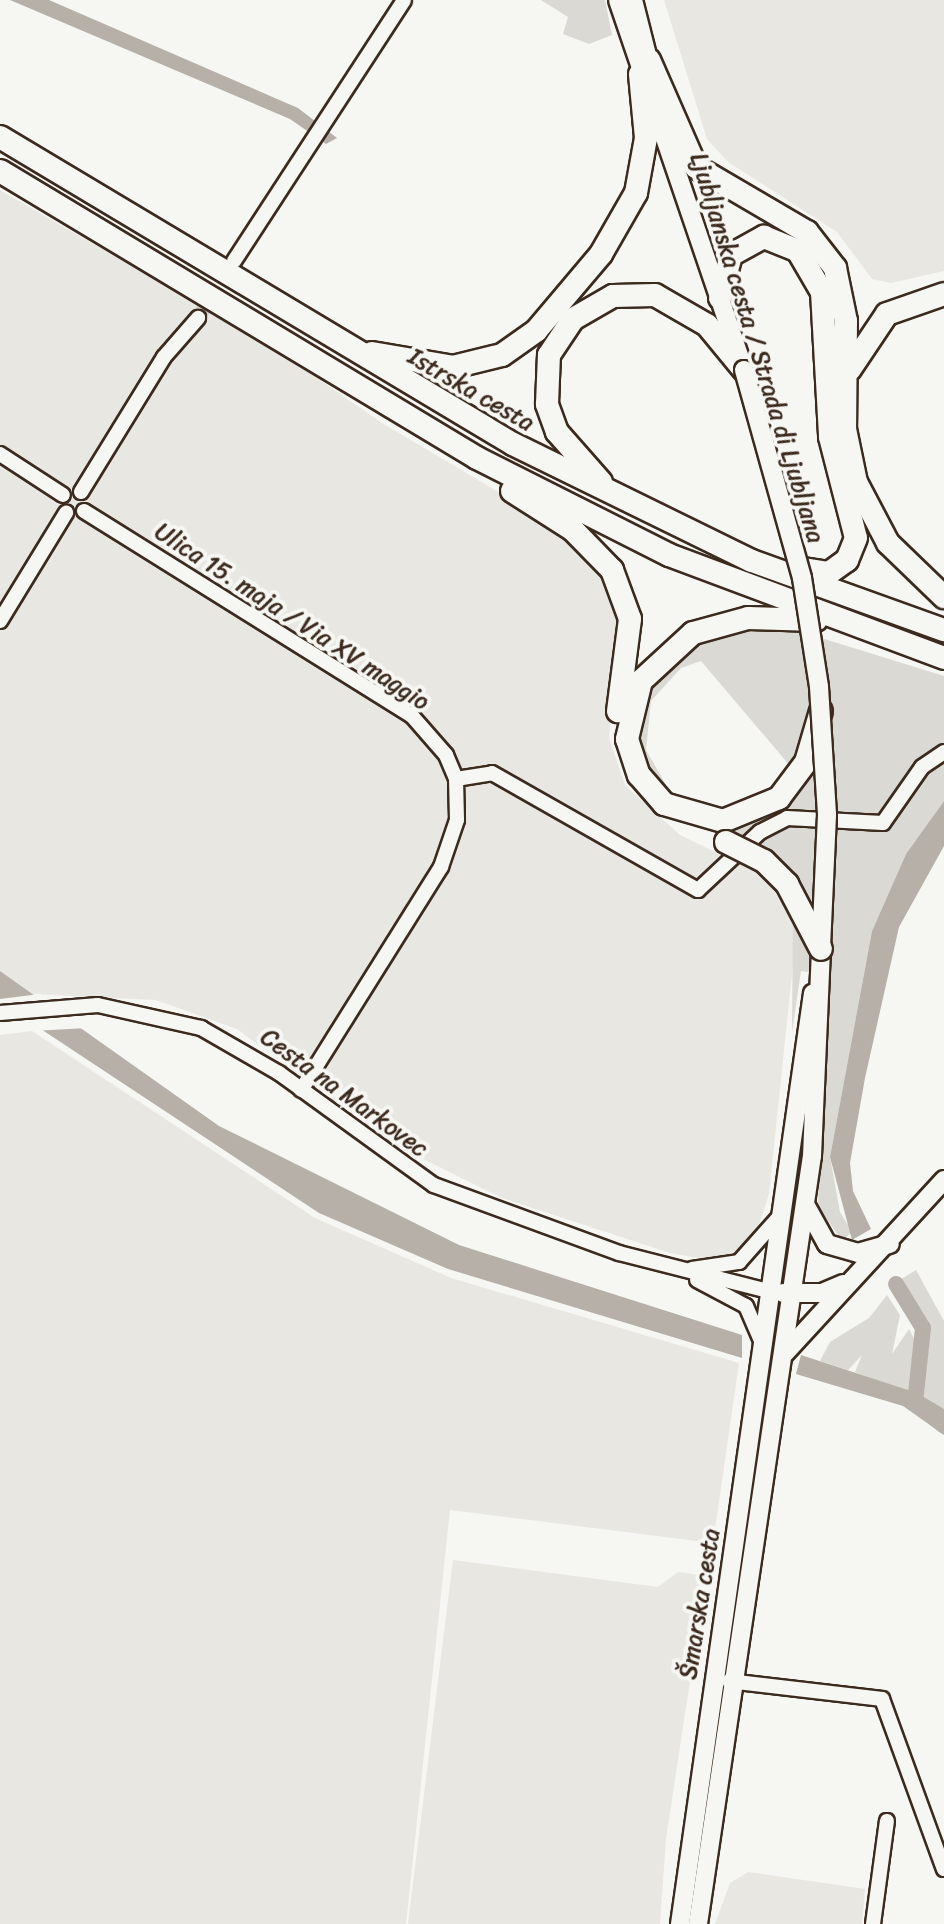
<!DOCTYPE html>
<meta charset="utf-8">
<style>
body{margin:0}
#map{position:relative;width:944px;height:1924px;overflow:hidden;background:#f6f6f2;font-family:Sriracha,sans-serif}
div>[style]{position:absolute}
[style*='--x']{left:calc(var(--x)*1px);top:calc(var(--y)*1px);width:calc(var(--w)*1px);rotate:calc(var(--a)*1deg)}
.built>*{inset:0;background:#e8e7e2}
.green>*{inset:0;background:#dad9d3}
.water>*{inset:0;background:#b6b0a9}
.pier>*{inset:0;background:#f6f6f2}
.canal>*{height:16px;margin:-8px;padding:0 8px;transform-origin:8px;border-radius:8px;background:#b6b0a9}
.minor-tunnel>*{height:14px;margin-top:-7px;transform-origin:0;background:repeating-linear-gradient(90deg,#d1cdc8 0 14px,transparent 0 21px)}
.roads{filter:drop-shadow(2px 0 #3b2a1e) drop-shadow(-2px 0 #3b2a1e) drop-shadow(0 2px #3b2a1e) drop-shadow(0 -2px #3b2a1e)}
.minor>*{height:14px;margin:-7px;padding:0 7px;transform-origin:7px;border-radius:7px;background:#f6f6f2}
.major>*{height:18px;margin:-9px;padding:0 9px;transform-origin:9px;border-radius:9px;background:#f6f6f2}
.highway>*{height:22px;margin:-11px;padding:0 11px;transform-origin:11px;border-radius:11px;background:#f6f6f2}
.bridges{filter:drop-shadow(2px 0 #3b2a1e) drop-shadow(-2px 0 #3b2a1e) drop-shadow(0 2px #3b2a1e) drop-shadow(0 -2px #3b2a1e)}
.major-bridge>*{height:18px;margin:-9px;padding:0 9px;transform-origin:9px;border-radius:9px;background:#f6f6f2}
.highway-bridge>*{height:22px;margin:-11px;padding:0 11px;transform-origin:11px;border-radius:11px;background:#f6f6f2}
span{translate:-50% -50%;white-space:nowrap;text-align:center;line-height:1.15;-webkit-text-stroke:8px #f6f6f2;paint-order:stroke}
.street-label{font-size:24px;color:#3b2a1e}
</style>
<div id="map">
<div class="built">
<div style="clip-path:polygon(664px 0,944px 0,944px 271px,891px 283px,872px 279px,837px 232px,728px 162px,707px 139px)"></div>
<div style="clip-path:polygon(0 190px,275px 349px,382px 423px,547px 521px,605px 571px,620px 612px,609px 738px,625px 785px,680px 835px,771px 879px,797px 926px,769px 1194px,758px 1228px,739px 1252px,715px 1261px,670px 1253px,502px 1198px,389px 1142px,237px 1029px,156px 1000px,33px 994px,0 971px)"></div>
<div style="clip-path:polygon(32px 1031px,315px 1218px,451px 1278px,739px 1363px,713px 1543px,450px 1510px,406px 1924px,0 1924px,0 1035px)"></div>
<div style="clip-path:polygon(453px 1560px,658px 1587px,678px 1572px,706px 1576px,666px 1839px,660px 1924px,408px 1924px)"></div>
<div style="clip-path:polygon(748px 1872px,865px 1889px,862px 1924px,715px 1924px,730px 1883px)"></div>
</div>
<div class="green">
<div style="clip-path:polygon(541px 0,605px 0,612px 35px,589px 44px,563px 34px,568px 17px)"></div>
<div style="clip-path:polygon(evenodd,738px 627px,792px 629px,944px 676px,944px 801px,906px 854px,872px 931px,830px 1157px,840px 1212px,852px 1232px,842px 1241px,818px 1206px,829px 975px,801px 971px,792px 1032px,793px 909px,726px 842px,723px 821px,679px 804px,649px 780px,633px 721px,649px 679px,702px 640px,738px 627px,701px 661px,791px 767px,776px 790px,720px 811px,670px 792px,646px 750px,651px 701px,681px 668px,701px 661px)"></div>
<div style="clip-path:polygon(916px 1270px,944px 1321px,944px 1409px,855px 1372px,862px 1355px,848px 1370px,820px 1361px,830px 1342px,869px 1318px,887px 1295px,900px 1315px,892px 1354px,909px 1329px,916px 1342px,927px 1341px,925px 1324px,898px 1281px)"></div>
</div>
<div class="water">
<div style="clip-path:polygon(10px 0,49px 0,298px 108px,337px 138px,326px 144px,290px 119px)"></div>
<div style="clip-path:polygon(944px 801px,944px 846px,899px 927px,865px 1078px,850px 1163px,853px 1191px,871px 1229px,852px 1240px,830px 1157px,872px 931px,906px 854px)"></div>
<div style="clip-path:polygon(0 971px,219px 1126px,459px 1245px,742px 1335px,742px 1358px,448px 1269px,319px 1213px,0 1002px)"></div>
<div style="clip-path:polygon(801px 1355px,917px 1393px,944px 1409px,944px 1435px,903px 1406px,796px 1374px)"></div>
</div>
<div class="pier">
<div style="clip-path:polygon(40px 994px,87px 1028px,33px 1031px,0 1007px,0 999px)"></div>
</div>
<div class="canal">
<div style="--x:896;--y:1284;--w:52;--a:58.5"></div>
<div style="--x:923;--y:1328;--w:75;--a:96.1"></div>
<div style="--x:915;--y:1403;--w:37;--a:38"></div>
</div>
<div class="minor-tunnel">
<div style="--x:198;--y:318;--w:59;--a:-58.2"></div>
</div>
<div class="roads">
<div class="minor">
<div style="--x:234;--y:261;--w:311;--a:-56.9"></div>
<div style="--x:0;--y:454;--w:75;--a:33.1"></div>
<div style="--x:81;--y:492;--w:158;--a:-58.4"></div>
<div style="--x:164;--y:357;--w:52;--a:-48.9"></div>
<div style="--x:84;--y:511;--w:387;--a:32"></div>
<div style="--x:412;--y:716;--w:52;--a:48.9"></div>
<div style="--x:446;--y:755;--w:26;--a:67"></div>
<div style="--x:456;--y:779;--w:41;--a:88.6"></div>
<div style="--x:457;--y:820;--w:50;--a:108.8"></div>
<div style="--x:441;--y:867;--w:263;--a:122.1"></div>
<div style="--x:0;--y:621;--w:127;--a:-58.6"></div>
<div style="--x:456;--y:779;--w:36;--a:-9"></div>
<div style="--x:492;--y:773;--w:237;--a:29.6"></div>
<div style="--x:698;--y:890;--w:85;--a:-43.1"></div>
<div style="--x:760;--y:832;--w:30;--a:-27"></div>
<div style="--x:787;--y:818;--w:96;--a:3"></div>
<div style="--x:883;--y:823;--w:68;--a:-55.1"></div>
<div style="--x:922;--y:767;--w:27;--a:-34"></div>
<div style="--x:0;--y:1013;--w:98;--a:-4.7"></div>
<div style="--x:98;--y:1005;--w:106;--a:12.6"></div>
<div style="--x:201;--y:1028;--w:90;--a:30"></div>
<div style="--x:279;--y:1073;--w:191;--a:35.9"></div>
<div style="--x:434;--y:1185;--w:197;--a:20.2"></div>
<div style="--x:619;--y:1253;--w:158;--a:14.3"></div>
<div style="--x:692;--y:1269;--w:48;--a:-8.5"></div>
<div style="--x:739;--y:1262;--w:59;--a:-48.4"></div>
<div style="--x:697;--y:1280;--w:55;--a:28"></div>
<div style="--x:746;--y:1306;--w:40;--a:66.6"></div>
<div style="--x:729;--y:1681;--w:154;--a:6.7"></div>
<div style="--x:882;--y:1699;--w:181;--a:70"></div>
<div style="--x:873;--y:1924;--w:104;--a:-82.3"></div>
</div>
<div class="major">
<div style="--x:618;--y:0;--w:385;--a:71.2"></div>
<div style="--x:633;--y:0;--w:73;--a:75.8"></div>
<div style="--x:806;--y:1206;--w:43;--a:61.1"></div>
<div style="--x:827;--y:1244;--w:32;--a:16"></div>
<div style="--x:858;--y:1253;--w:33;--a:-16"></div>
<div style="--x:783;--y:1293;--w:39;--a:0"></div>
<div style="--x:822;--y:1293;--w:23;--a:-23"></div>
<div style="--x:785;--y:1353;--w:235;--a:-47.4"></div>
<div style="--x:680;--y:1924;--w:940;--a:-81.87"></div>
<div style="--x:698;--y:1924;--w:776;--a:-81.56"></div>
<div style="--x:812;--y:1156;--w:207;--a:-87.5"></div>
</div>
<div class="highway">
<div style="--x:649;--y:60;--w:117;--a:66.3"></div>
<div style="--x:696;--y:167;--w:129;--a:30.4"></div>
<div style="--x:807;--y:232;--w:46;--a:52.1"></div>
<div style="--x:835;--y:268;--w:54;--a:78.3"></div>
<div style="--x:846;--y:321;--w:108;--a:90.5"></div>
<div style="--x:845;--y:429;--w:54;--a:78.3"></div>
<div style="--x:856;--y:482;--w:69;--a:62.3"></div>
<div style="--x:888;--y:543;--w:78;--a:44"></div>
<div style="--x:0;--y:137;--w:598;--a:30.9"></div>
<div style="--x:513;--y:444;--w:266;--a:26.1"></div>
<div style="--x:752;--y:561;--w:204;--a:19.8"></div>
<div style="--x:0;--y:171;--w:557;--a:31.03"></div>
<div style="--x:477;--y:458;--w:215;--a:26.8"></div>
<div style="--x:669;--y:555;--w:294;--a:20.5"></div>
<div style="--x:720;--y:298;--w:44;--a:-75.7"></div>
<div style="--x:731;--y:255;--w:38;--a:-29"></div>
<div style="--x:764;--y:237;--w:37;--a:22"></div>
<div style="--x:798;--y:251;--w:48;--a:59.7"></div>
<div style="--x:822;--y:292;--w:145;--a:86.8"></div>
<div style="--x:830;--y:437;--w:104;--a:75.6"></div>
<div style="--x:856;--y:538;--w:24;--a:112"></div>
<div style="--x:847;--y:560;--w:22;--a:144"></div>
<div style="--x:829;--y:573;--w:32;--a:-171"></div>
<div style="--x:372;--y:353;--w:82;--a:9.8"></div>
<div style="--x:453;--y:367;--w:50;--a:-13.8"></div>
<div style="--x:502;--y:355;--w:42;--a:-35.2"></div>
<div style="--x:536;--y:331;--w:101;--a:-49.8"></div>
<div style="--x:601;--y:254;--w:70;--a:-60.2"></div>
<div style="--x:636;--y:193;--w:56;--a:-79.7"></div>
<div style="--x:646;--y:138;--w:64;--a:-95.4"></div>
<div style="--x:850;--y:369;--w:66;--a:-56.1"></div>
<div style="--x:887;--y:314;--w:60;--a:-19.3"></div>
<div style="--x:601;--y:482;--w:67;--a:-131.3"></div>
<div style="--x:557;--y:432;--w:30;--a:-110"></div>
<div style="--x:547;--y:404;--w:49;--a:-87.7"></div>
<div style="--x:549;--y:355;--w:43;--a:-56.3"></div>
<div style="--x:573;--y:319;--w:46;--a:-29.9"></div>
<div style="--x:613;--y:296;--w:42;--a:-1.4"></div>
<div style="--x:655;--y:295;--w:60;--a:30"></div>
<div style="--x:707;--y:325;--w:58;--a:50.6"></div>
<div style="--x:512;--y:491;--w:72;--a:32.6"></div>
<div style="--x:573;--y:530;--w:56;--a:45.7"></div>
<div style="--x:612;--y:570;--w:52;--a:69.8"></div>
<div style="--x:630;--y:619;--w:93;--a:97.4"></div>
<div style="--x:816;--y:620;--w:68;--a:-178.3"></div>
<div style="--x:748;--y:618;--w:57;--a:164.7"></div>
<div style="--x:693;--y:633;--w:71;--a:137.3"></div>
<div style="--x:641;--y:681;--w:60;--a:103.6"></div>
<div style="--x:627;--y:739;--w:38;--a:72"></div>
<div style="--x:639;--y:775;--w:38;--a:49"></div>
<div style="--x:664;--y:804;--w:61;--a:16.1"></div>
<div style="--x:723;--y:821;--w:61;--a:-22.3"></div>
<div style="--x:779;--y:798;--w:45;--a:-53.1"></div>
<div style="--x:806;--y:762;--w:53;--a:-73.6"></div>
</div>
</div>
<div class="bridges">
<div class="major-bridge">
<div style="--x:744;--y:370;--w:216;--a:74.4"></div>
<div style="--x:802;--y:578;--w:110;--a:81.1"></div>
<div style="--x:819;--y:687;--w:128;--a:86.4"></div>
<div style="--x:827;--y:815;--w:134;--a:92.6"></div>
</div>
<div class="highway-bridge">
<div style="--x:726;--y:842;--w:42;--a:26.6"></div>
<div style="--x:764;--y:861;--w:33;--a:45"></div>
<div style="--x:787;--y:884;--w:73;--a:62.4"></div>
</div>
</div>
<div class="street-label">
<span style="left:757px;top:348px;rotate:73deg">Ljubljanska cesta / Strada di Ljubljana</span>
<span style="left:471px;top:390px;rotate:30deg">Istrska cesta</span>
<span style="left:292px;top:617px;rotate:33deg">Ulica 15. maja / Via XV maggio</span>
<span style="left:344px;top:1093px;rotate:36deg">Cesta na Markovec</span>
<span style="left:700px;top:1604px;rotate:-81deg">Šmarska cesta</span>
</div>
</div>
